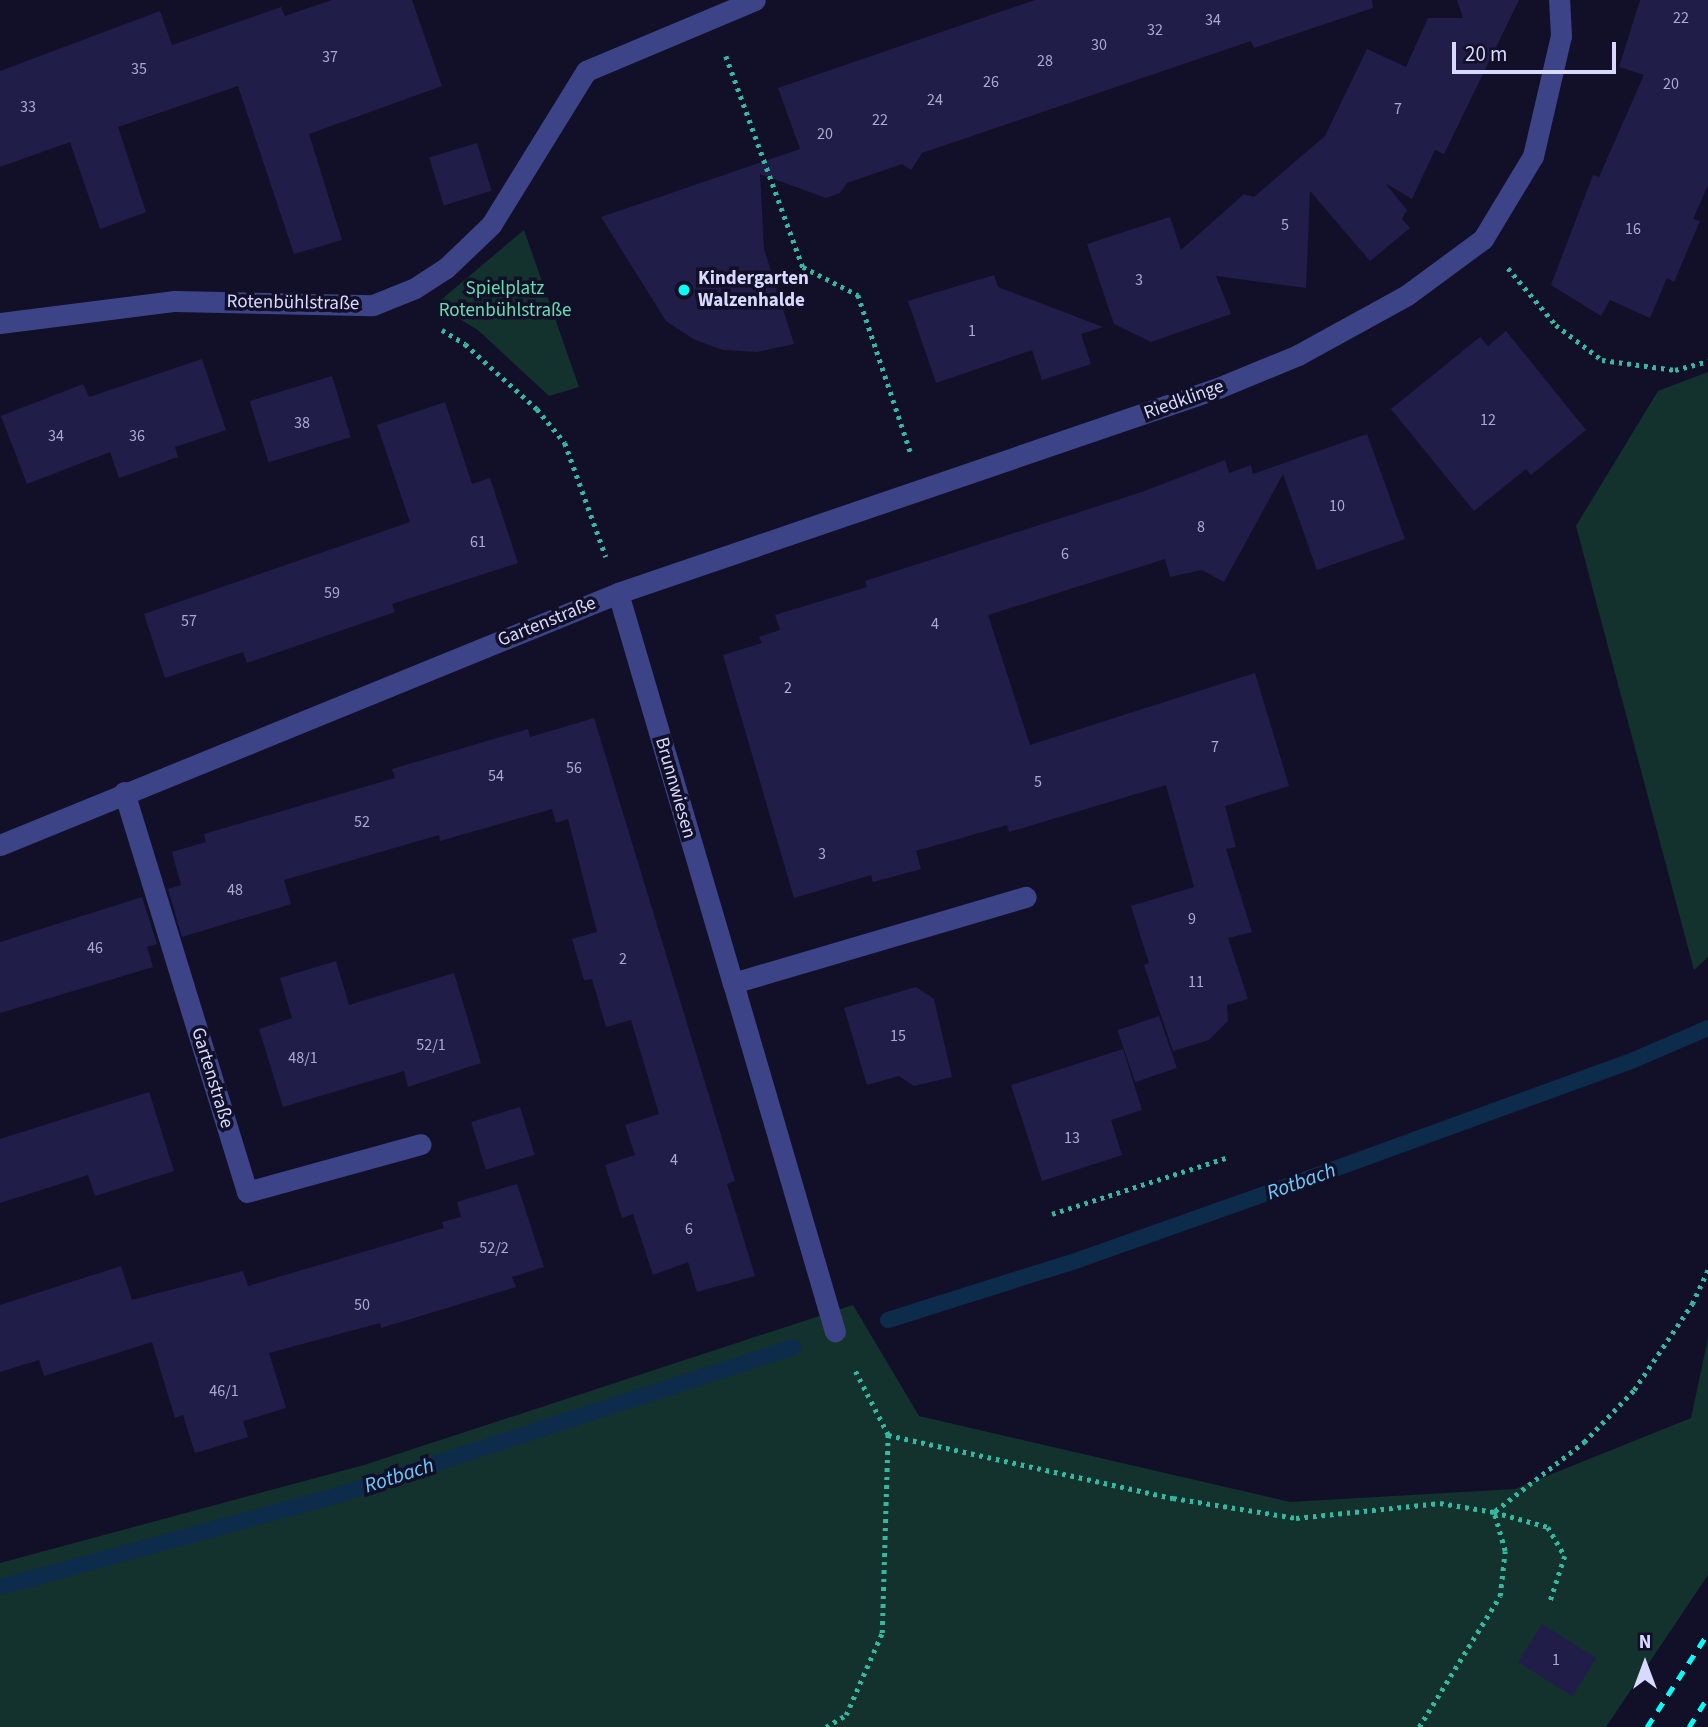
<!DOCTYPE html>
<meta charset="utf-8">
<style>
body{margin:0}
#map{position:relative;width:1708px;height:1727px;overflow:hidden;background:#111028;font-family:"Source Sans 3",sans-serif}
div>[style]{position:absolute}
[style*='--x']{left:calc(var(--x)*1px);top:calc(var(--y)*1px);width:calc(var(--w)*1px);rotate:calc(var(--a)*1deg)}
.green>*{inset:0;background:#13322d}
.stream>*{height:16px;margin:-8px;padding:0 8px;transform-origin:8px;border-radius:8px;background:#0d2c4b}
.building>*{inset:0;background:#201d49;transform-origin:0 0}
.path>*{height:4.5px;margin-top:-2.25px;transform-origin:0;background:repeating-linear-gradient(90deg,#32b99f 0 3.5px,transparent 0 8.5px)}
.minor>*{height:21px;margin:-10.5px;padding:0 10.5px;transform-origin:10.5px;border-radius:10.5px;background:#3c4387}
.rail>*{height:5px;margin-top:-2.5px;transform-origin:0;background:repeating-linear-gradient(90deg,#07fcf4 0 10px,transparent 0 19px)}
.dots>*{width:19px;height:19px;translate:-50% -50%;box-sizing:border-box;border:4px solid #111028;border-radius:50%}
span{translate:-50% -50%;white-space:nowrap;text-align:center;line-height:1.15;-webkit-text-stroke:7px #111028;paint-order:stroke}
.number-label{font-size:16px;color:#aaaad1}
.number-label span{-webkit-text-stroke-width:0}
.poi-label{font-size:19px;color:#d8d9fe;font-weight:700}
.left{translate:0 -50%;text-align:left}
.park-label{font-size:19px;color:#64dfb0}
.street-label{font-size:19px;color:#d8d9fe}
.water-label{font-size:21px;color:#68ccfd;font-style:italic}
.north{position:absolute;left:1610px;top:1629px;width:70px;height:70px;-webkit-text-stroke:5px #111028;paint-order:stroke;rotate:0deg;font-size:19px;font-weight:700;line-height:28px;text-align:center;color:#d8d9fe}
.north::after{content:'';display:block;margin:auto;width:24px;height:32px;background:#d8d9fe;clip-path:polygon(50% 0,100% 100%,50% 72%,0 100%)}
.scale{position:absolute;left:1452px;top:42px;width:164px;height:32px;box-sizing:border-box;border:4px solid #d8d9fe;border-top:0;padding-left:9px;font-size:21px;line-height:24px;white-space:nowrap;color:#d8d9fe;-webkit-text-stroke:5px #111028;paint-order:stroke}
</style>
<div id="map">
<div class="green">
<div style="clip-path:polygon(524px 230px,579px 387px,549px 396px,479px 331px,436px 304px)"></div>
<div style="clip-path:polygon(1708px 372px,1708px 957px,1694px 970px,1576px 526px,1658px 391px)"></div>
<div style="clip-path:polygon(853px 1305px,919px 1416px,1290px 1502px,1515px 1489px,1691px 1418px,1708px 1338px,1708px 1575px,1606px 1727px,0 1727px,0 1563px,364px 1465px)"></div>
</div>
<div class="stream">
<div style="--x:888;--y:1320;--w:202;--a:-17.5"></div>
<div style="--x:1081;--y:1259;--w:228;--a:-19.5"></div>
<div style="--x:1296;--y:1183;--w:354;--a:-20"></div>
<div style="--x:1629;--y:1062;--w:86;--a:-23.3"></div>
<div style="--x:0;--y:1587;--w:350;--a:-15.2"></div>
<div style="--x:338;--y:1495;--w:479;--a:-18"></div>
</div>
<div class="building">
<div style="clip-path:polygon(332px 0,412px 0,442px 86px,309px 134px,342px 240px,294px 254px,238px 86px,118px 127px,146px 212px,100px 229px,70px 142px,0 167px,0 71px,160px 11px,172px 45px,281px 7px,285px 16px)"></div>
<div style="clip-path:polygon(1035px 0,1372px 0,1373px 8px,1254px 48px,1251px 41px,922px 153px,911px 170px,902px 164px,847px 183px,840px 193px,826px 198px,760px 174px,764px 249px,794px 344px,757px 352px,723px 350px,695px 340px,666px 321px,601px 217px,800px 149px,778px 88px)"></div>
<div style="clip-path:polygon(1457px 0,1519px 0,1444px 154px,1435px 150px,1412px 199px,1385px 183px,1407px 210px,1402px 219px,1410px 228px,1370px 261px,1310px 191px,1306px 288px,1216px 276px,1231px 314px,1151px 342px,1114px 324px,1087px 244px,1170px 217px,1181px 250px,1244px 194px,1254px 197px,1325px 136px,1367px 49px,1406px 67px,1428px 18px,1463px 18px)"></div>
<div style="clip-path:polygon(1640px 0,1708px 0,1708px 185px,1693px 219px,1700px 221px,1674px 282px,1667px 278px,1650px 318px,1610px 300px,1601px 316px,1551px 285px,1593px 175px,1599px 177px,1644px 75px,1619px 67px)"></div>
<div style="left:477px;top:143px;width:50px;height:50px;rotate:73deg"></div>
<div style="clip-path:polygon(994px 275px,998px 287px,1103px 327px,1081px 334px,1091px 364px,1042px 380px,1032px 350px,936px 383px,908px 301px)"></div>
<div style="clip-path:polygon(1506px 331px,1586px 430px,1531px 475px,1526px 469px,1474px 511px,1391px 409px,1480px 337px,1488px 346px)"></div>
<div style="clip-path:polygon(202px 359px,226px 430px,175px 447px,178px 457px,119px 478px,110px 452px,27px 484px,1px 416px,83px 384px,89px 397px)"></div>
<div style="left:332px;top:376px;width:64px;height:86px;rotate:73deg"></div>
<div style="clip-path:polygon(445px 402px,472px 484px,490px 478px,518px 563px,392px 604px,395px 612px,247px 663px,243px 652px,165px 678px,144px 614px,410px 522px,377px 425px)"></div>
<div style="clip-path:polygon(1367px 434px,1405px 539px,1317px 570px,1283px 474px,1224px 582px,1202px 570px,1170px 577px,1165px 559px,988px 615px,1030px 745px,1255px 673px,1289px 786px,1225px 806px,1236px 847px,1226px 849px,1252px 932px,1228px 938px,1248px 999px,1227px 1005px,1228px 1021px,1209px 1040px,1173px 1051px,1144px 965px,1149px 963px,1131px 906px,1194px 887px,1166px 785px,1009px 832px,1007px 825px,916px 851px,921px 869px,873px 882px,871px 875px,794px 898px,723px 655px,762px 643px,759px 637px,780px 630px,775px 615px,867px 587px,865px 581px,1142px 492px,1225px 460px,1229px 473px,1251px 465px,1253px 474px)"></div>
<div style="clip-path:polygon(594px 718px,735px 1181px,727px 1184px,755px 1276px,697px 1292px,688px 1262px,653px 1275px,633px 1214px,622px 1218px,605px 1165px,635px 1155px,625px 1125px,659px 1114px,631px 1020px,606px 1027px,592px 979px,584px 980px,572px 939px,597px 932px,568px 819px,556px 823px,552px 809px,440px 841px,439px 835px,284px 880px,291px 904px,182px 937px,168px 889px,181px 885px,172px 852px,206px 842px,204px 834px,395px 778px,392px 769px,528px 729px,530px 737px)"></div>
<div style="clip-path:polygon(142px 897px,157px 944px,147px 947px,153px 967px,0 1013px,0 942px)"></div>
<div style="clip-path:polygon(336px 961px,349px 1005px,454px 973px,481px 1063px,408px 1087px,404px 1071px,283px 1107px,259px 1029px,292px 1018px,280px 978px)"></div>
<div style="clip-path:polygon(916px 987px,934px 999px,952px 1077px,914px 1086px,899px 1076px,867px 1085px,844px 1008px)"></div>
<div style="left:1159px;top:1016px;width:55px;height:44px;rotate:71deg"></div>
<div style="clip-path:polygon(1123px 1049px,1142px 1110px,1111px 1120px,1122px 1155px,1042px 1181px,1011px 1085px)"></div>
<div style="clip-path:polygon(149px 1092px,174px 1171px,95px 1196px,88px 1175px,0 1203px,0 1139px)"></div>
<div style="left:520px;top:1107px;width:50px;height:51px;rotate:73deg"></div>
<div style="clip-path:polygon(517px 1184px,544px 1267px,512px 1277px,516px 1287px,381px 1328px,380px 1323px,269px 1353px,286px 1408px,243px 1421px,248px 1437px,195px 1453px,183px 1415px,175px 1418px,152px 1342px,44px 1376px,39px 1360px,0 1372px,0 1305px,121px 1266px,132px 1300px,243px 1271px,248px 1286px,444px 1228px,442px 1222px,461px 1217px,457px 1202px)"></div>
<div style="left:1542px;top:1624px;width:64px;height:45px;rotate:32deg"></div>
</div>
<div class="path">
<div style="--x:726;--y:56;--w:225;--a:70"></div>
<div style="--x:803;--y:267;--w:62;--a:27"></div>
<div style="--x:858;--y:295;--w:167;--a:71.5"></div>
<div style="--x:1508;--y:268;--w:75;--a:49.9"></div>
<div style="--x:1556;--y:325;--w:58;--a:37.3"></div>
<div style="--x:1602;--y:360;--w:74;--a:7.8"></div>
<div style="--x:1675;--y:370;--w:34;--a:-15"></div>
<div style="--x:442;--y:330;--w:27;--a:31"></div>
<div style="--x:465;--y:344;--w:97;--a:42.1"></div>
<div style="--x:537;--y:409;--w:44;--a:50.5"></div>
<div style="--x:565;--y:443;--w:121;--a:70.2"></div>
<div style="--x:1052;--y:1214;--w:186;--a:-17.9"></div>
<div style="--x:888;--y:1435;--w:292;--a:12.5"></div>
<div style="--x:1173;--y:1498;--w:125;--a:9.2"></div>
<div style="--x:1296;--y:1518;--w:145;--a:-5.9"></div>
<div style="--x:1440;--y:1503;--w:55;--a:9.5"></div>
<div style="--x:1494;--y:1512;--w:56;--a:15.5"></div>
<div style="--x:1548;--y:1527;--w:34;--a:60"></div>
<div style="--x:1565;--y:1556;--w:48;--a:108.1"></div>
<div style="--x:1495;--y:1511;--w:113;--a:-37.8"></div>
<div style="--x:1584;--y:1442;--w:72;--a:-46.1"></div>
<div style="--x:1634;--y:1390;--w:104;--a:-56"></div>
<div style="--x:1692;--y:1304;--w:38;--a:-65"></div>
<div style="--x:826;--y:1727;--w:23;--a:-31"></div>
<div style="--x:846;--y:1715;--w:90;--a:-66.3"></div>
<div style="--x:882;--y:1633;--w:198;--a:-88.3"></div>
<div style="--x:888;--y:1435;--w:76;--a:-117.2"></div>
<div style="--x:1419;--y:1727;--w:154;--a:-58.3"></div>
<div style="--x:1500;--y:1596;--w:45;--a:-83.7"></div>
<div style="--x:1505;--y:1551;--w:40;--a:-106"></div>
</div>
<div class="minor">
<div style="--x:0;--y:323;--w:176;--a:-7.2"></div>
<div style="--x:175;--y:301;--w:198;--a:1.2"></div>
<div style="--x:373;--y:305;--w:45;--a:-22"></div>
<div style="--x:415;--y:288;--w:37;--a:-33"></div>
<div style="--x:446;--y:268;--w:62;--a:-43.7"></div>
<div style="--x:491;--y:225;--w:181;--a:-58.3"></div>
<div style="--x:586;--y:71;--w:183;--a:-22.8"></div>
<div style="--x:618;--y:593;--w:407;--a:73.6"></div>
<div style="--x:733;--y:983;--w:305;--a:-16.4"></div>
<div style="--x:124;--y:792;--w:418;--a:72.9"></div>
<div style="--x:247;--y:1192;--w:180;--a:-15.4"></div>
<div style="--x:0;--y:845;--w:667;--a:-22.18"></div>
<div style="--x:618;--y:593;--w:634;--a:-18.86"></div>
<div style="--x:1218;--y:388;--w:87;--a:-22.4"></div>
<div style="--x:1298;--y:355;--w:124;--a:-28.8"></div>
<div style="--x:1407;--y:295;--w:94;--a:-36.4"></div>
<div style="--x:1483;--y:239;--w:97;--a:-58.9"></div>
<div style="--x:1533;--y:156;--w:123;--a:-76.9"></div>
<div style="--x:1561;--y:36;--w:36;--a:-93"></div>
<div style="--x:733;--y:983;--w:363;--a:73.7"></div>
</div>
<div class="rail">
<div style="--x:1647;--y:1727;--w:112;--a:-57"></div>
<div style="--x:1689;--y:1727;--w:36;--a:-58"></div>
</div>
<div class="dots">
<div style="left:684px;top:290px;background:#07fcf4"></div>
</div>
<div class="number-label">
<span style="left:1681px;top:18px">22</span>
<span style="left:1213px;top:20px">34</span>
<span style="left:1155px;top:30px">32</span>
<span style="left:1099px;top:45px">30</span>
<span style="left:330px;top:57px">37</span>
<span style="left:1045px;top:61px">28</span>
<span style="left:139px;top:69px">35</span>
<span style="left:991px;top:82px">26</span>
<span style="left:1671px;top:84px">20</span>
<span style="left:935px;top:100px">24</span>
<span style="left:28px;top:107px">33</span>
<span style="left:1398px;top:109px">7</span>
<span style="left:880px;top:120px">22</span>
<span style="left:825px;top:134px">20</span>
<span style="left:1285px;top:225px">5</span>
<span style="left:1633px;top:229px">16</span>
<span style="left:1139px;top:280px">3</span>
<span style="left:972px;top:331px">1</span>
<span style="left:1488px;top:420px">12</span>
<span style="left:302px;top:423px">38</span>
<span style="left:56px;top:436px">34</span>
<span style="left:137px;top:436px">36</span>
<span style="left:1337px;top:506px">10</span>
<span style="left:1201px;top:527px">8</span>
<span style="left:478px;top:542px">61</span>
<span style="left:1065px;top:554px">6</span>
<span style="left:332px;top:593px">59</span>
<span style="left:189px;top:621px">57</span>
<span style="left:935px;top:624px">4</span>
<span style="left:788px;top:688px">2</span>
<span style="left:1215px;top:747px">7</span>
<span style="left:574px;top:768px">56</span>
<span style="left:496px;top:776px">54</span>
<span style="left:1038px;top:782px">5</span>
<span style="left:362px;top:822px">52</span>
<span style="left:822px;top:854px">3</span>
<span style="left:235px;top:890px">48</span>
<span style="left:1192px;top:919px">9</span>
<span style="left:95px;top:948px">46</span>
<span style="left:623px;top:959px">2</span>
<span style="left:1196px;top:982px">11</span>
<span style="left:898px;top:1036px">15</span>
<span style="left:431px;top:1045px">52/1</span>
<span style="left:303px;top:1058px">48/1</span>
<span style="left:1072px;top:1138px">13</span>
<span style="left:674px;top:1160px">4</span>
<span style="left:689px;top:1229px">6</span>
<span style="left:494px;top:1248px">52/2</span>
<span style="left:362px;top:1305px">50</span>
<span style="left:224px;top:1391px">46/1</span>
<span style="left:1556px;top:1660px">1</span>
</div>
<div class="poi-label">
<span class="left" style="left:698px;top:290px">Kindergarten<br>Walzenhalde</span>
</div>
<div class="park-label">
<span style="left:505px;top:300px">Spielplatz<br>Rotenbühlstraße</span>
</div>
<div class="street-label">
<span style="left:293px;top:303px;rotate:1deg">Rotenbühlstraße</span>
<span style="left:1184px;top:400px;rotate:-20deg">Riedklinge</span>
<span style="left:547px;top:622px;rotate:-22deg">Gartenstraße</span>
<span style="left:675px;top:788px;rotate:74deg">Brunnwiesen</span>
<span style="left:212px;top:1078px;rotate:73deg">Gartenstraße</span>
</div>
<div class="water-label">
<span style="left:1301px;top:1181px;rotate:-20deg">Rotbach</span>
<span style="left:399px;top:1475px;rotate:-18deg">Rotbach</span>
</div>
<div class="north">N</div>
<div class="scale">20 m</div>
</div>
